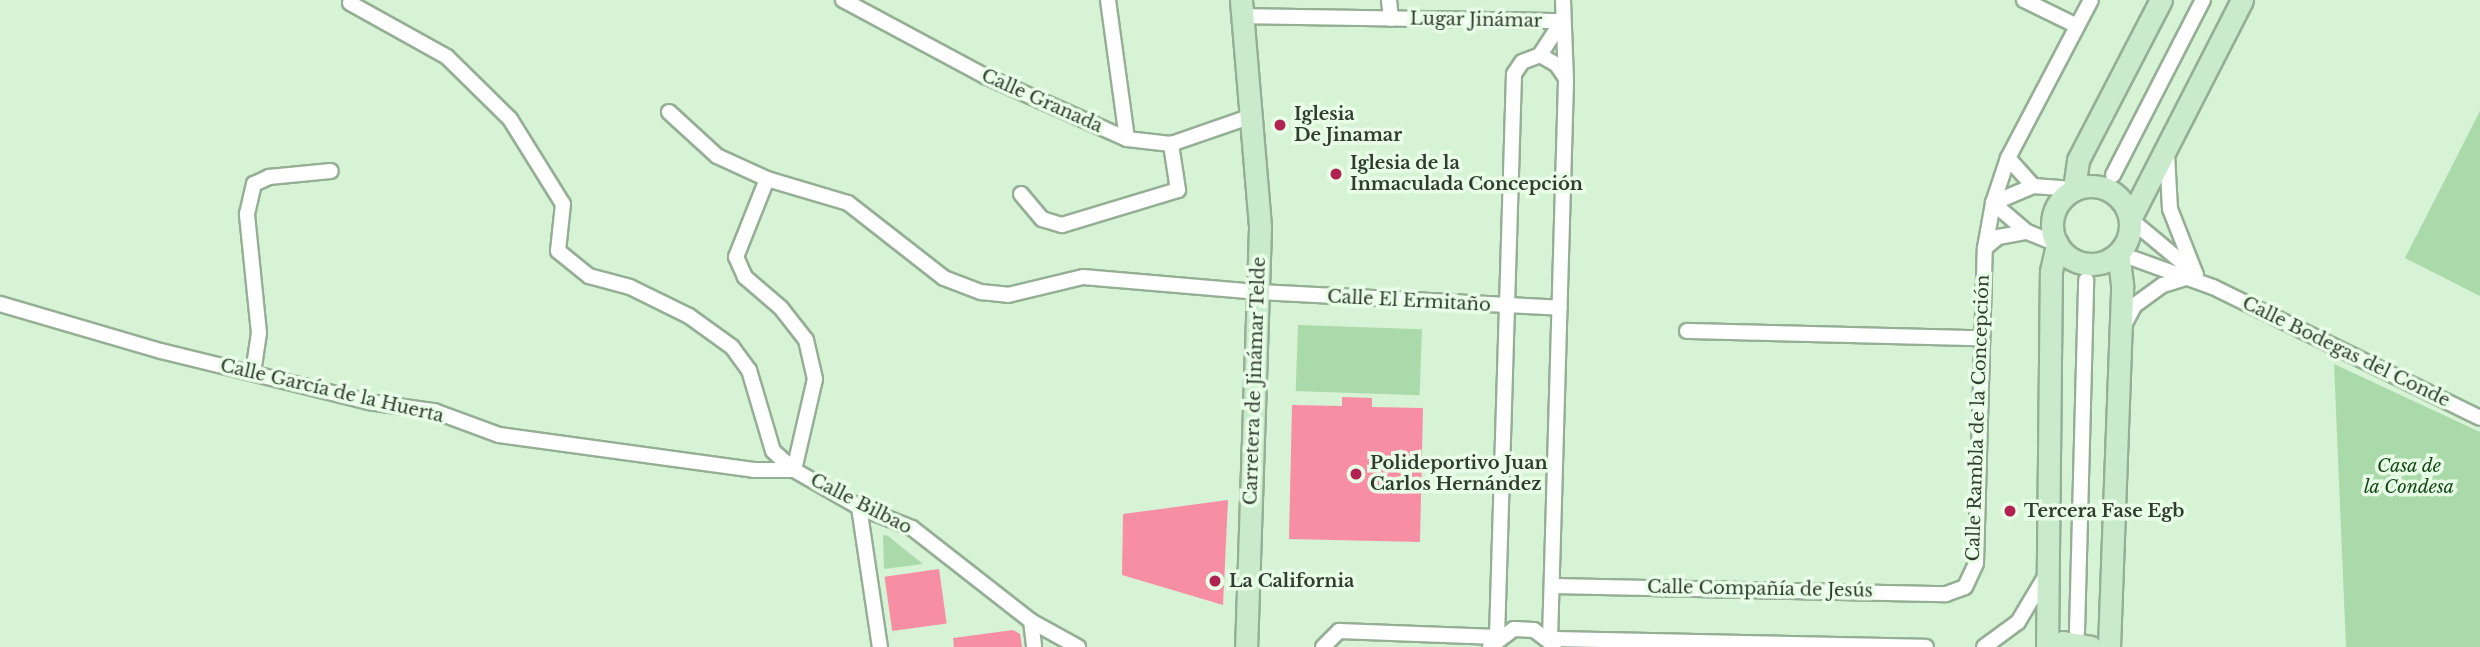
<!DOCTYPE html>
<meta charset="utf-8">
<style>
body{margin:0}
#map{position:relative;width:2480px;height:647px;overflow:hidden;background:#d7f3d6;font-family:"Libre Baskerville",serif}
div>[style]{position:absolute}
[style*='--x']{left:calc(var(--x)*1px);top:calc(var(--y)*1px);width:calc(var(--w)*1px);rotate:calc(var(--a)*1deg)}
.green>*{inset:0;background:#aadaa9;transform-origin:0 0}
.building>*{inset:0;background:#f88ea4;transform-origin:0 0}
.roads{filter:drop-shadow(2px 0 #95af95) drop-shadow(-2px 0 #95af95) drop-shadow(0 2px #95af95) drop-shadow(0 -2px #95af95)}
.street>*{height:14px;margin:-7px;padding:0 7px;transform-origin:7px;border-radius:7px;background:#fff}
.secondary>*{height:21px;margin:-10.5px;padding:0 10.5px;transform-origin:10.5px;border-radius:10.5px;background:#caebcb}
.secondary>.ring{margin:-10.5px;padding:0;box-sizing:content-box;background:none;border:21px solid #caebcb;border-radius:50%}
.dots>*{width:19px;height:19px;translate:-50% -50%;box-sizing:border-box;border:4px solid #e8fee7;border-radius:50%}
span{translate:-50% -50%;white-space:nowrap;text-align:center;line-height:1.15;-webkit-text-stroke:7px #e8fee7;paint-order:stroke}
.street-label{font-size:18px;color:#313c31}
.poi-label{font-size:18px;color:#313c31;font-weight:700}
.left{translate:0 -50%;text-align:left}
.park-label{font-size:18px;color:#144817;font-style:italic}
</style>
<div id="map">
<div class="green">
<div style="clip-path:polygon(2480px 111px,2480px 296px,2405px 258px)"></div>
<div style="left:1298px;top:325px;width:124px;height:66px;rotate:2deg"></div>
<div style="clip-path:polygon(2334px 364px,2480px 432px,2480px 647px,2346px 647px)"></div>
<div style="clip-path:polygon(883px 535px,888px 536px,923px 564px,884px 569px)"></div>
</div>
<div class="building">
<div style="clip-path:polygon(1342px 397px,1372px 398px,1372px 407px,1423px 408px,1420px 542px,1289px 539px,1292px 405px,1342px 406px)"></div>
<div style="clip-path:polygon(1228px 500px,1223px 605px,1122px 575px,1123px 514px)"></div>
<div style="left:939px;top:569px;width:55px;height:55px;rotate:82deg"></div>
<div style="clip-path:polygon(1013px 630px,1020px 634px,1022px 647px,954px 647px,953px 638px)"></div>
</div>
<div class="roads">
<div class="street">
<div style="--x:843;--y:0;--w:161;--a:28.2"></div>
<div style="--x:985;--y:76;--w:155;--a:23.9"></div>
<div style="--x:1127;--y:139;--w:44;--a:6.5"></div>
<div style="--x:1171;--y:144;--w:86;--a:-19.1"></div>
<div style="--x:1108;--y:0;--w:140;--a:82.2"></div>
<div style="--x:1389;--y:0;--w:19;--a:84"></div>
<div style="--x:1563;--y:0;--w:81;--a:87.9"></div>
<div style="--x:1566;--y:81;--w:558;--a:91.64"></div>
<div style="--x:1550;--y:639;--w:376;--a:1.2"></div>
<div style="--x:2024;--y:0;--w:59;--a:26.1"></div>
<div style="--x:350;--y:3;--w:111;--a:29.1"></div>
<div style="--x:447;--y:57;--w:88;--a:44.5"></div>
<div style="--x:510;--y:119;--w:100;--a:58.1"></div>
<div style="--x:563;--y:204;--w:47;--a:96.1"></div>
<div style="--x:558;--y:251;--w:40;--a:39"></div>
<div style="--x:589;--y:276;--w:42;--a:15"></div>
<div style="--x:630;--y:287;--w:66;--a:26.2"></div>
<div style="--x:689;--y:316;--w:53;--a:35.8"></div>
<div style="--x:732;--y:347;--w:29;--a:54"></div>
<div style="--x:749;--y:370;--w:84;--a:73.5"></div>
<div style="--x:773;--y:451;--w:28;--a:42"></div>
<div style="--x:794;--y:470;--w:75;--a:29.6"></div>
<div style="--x:859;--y:507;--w:57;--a:21.6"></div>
<div style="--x:912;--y:528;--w:151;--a:38"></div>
<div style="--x:1031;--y:621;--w:54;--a:29"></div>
<div style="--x:1242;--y:16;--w:320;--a:0.9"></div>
<div style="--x:1540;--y:55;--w:40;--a:-57.1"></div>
<div style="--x:669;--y:112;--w:65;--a:42.5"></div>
<div style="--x:717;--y:156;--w:55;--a:24.7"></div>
<div style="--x:767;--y:179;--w:84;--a:16.5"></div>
<div style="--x:848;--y:203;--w:122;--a:38"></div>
<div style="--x:944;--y:278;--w:40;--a:21"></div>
<div style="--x:981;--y:292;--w:27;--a:6"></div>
<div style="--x:1008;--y:295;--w:77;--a:-13.5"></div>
<div style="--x:1083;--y:277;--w:177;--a:4.9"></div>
<div style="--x:1259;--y:292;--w:301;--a:3"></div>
<div style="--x:2167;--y:155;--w:54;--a:86.8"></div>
<div style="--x:2170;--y:209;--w:71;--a:68.5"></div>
<div style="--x:2008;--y:158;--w:38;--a:48"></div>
<div style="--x:2113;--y:175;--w:197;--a:-62.8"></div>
<div style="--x:1021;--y:194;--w:33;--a:50"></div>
<div style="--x:1042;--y:219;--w:21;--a:17"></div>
<div style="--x:1062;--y:225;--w:121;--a:-16.8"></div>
<div style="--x:1178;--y:190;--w:47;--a:-98.7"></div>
<div style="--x:2130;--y:219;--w:85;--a:39.7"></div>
<div style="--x:2057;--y:244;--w:32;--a:-158"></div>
<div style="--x:2027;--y:232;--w:45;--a:-139.5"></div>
<div style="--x:1993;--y:203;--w:43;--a:-23"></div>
<div style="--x:2033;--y:186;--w:41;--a:4.2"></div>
<div style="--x:1985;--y:248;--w:17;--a:-40"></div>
<div style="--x:1998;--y:237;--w:29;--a:-10"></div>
<div style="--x:2118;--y:253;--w:101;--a:19.7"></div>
<div style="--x:2213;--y:287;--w:297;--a:26.1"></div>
<div style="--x:0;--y:304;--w:168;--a:16.3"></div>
<div style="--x:161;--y:351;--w:213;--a:13.8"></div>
<div style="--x:368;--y:402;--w:67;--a:7.8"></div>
<div style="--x:434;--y:411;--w:69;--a:20.3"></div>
<div style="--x:499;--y:435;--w:257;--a:7.8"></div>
<div style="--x:754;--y:470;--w:40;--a:0"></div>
<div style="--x:794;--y:470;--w:93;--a:-77"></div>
<div style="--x:815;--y:379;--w:40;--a:-103"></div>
<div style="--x:806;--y:340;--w:41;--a:-128"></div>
<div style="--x:781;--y:308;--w:48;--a:-139.3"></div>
<div style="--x:745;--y:277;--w:22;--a:-114"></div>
<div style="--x:736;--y:257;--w:84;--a:-68.3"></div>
<div style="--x:2122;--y:329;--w:27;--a:-62"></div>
<div style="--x:2135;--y:305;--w:34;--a:-36"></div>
<div style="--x:2163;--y:285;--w:28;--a:-17"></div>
<div style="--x:1687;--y:331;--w:295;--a:1.4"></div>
<div style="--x:253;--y:373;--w:40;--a:-81.5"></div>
<div style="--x:259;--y:333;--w:120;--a:-95.8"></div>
<div style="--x:247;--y:214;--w:31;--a:-77"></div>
<div style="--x:254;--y:184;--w:17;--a:-25"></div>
<div style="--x:269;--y:177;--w:62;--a:-5.5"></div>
<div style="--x:859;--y:507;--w:142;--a:81.5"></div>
<div style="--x:1553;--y:586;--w:393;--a:1.2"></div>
<div style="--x:1946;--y:594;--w:20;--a:-20"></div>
<div style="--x:1965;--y:587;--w:26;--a:-65"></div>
<div style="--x:1976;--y:563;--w:315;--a:-88.4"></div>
<div style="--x:1985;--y:248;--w:46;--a:-79.9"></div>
<div style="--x:1993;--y:203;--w:47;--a:-71.6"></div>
<div style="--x:2008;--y:158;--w:178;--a:-62.3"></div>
<div style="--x:1031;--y:621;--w:26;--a:83"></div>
<div style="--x:2077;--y:632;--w:352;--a:-88.5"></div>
<div style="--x:1323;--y:647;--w:23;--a:-45"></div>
<div style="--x:1339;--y:631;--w:158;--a:2.2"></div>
<div style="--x:1497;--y:637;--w:563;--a:-88.27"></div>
<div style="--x:1514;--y:74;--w:14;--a:-56"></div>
<div style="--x:1522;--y:62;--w:19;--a:-21"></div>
<div style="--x:1540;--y:55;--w:20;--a:30"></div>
<div style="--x:1557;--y:65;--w:14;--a:56"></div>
<div style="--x:1490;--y:647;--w:30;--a:-37"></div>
<div style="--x:1514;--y:629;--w:20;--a:3"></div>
<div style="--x:1534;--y:630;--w:25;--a:37"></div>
<div style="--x:1984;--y:647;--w:42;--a:-36.3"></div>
<div style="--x:2018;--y:622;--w:52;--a:-59"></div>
</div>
<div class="secondary">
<div style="--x:1241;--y:0;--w:229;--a:85.2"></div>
<div style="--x:1260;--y:228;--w:419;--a:91.9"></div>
<div class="ring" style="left:2052px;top:186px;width:57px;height:57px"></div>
<div style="--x:2074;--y:189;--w:29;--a:-82"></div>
<div style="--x:2078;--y:160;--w:180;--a:-62.6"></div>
<div style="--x:2130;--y:219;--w:246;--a:-62.9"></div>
<div style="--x:2047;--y:647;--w:376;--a:-89.4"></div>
<div style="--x:2051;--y:271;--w:28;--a:-77"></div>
<div style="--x:2053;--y:647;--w:11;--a:-27"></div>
<div style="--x:2063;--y:642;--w:28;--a:10"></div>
<div style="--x:2109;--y:647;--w:363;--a:-87.9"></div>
<div style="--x:2122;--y:284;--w:31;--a:-97"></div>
</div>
</div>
<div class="dots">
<div style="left:1280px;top:125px;background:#b12151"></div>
<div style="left:1336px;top:174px;background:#b12151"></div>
<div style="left:1356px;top:474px;background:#b12151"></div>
<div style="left:2010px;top:511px;background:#b12151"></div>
<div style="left:1215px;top:581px;background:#b12151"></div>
</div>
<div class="street-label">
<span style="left:1476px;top:20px;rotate:1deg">Lugar Jinámar</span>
<span style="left:1042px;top:101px;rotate:24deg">Calle Granada</span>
<span style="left:1409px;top:301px;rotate:3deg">Calle El Ermitaño</span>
<span style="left:2346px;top:352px;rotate:26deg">Calle Bodegas del Conde</span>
<span style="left:1255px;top:381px;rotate:-88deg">Carretera de Jinámar Telde</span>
<span style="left:332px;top:391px;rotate:13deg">Calle García de la Huerta</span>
<span style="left:1978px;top:418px;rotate:-88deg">Calle Rambla de la Concepción</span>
<span style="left:861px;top:504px;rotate:27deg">Calle Bilbao</span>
<span style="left:1760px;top:589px;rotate:1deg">Calle Compañía de Jesús</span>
</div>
<div class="poi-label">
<span class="left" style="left:1294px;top:125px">Iglesia<br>De Jinamar</span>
<span class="left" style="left:1350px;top:174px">Iglesia de la<br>Inmaculada Concepción</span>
<span class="left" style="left:1370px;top:474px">Polideportivo Juan<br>Carlos Hernández</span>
<span class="left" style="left:2024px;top:511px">Tercera Fase Egb</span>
<span class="left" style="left:1229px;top:581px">La California</span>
</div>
<div class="park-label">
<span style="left:2409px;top:477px">Casa de<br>la Condesa</span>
</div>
</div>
